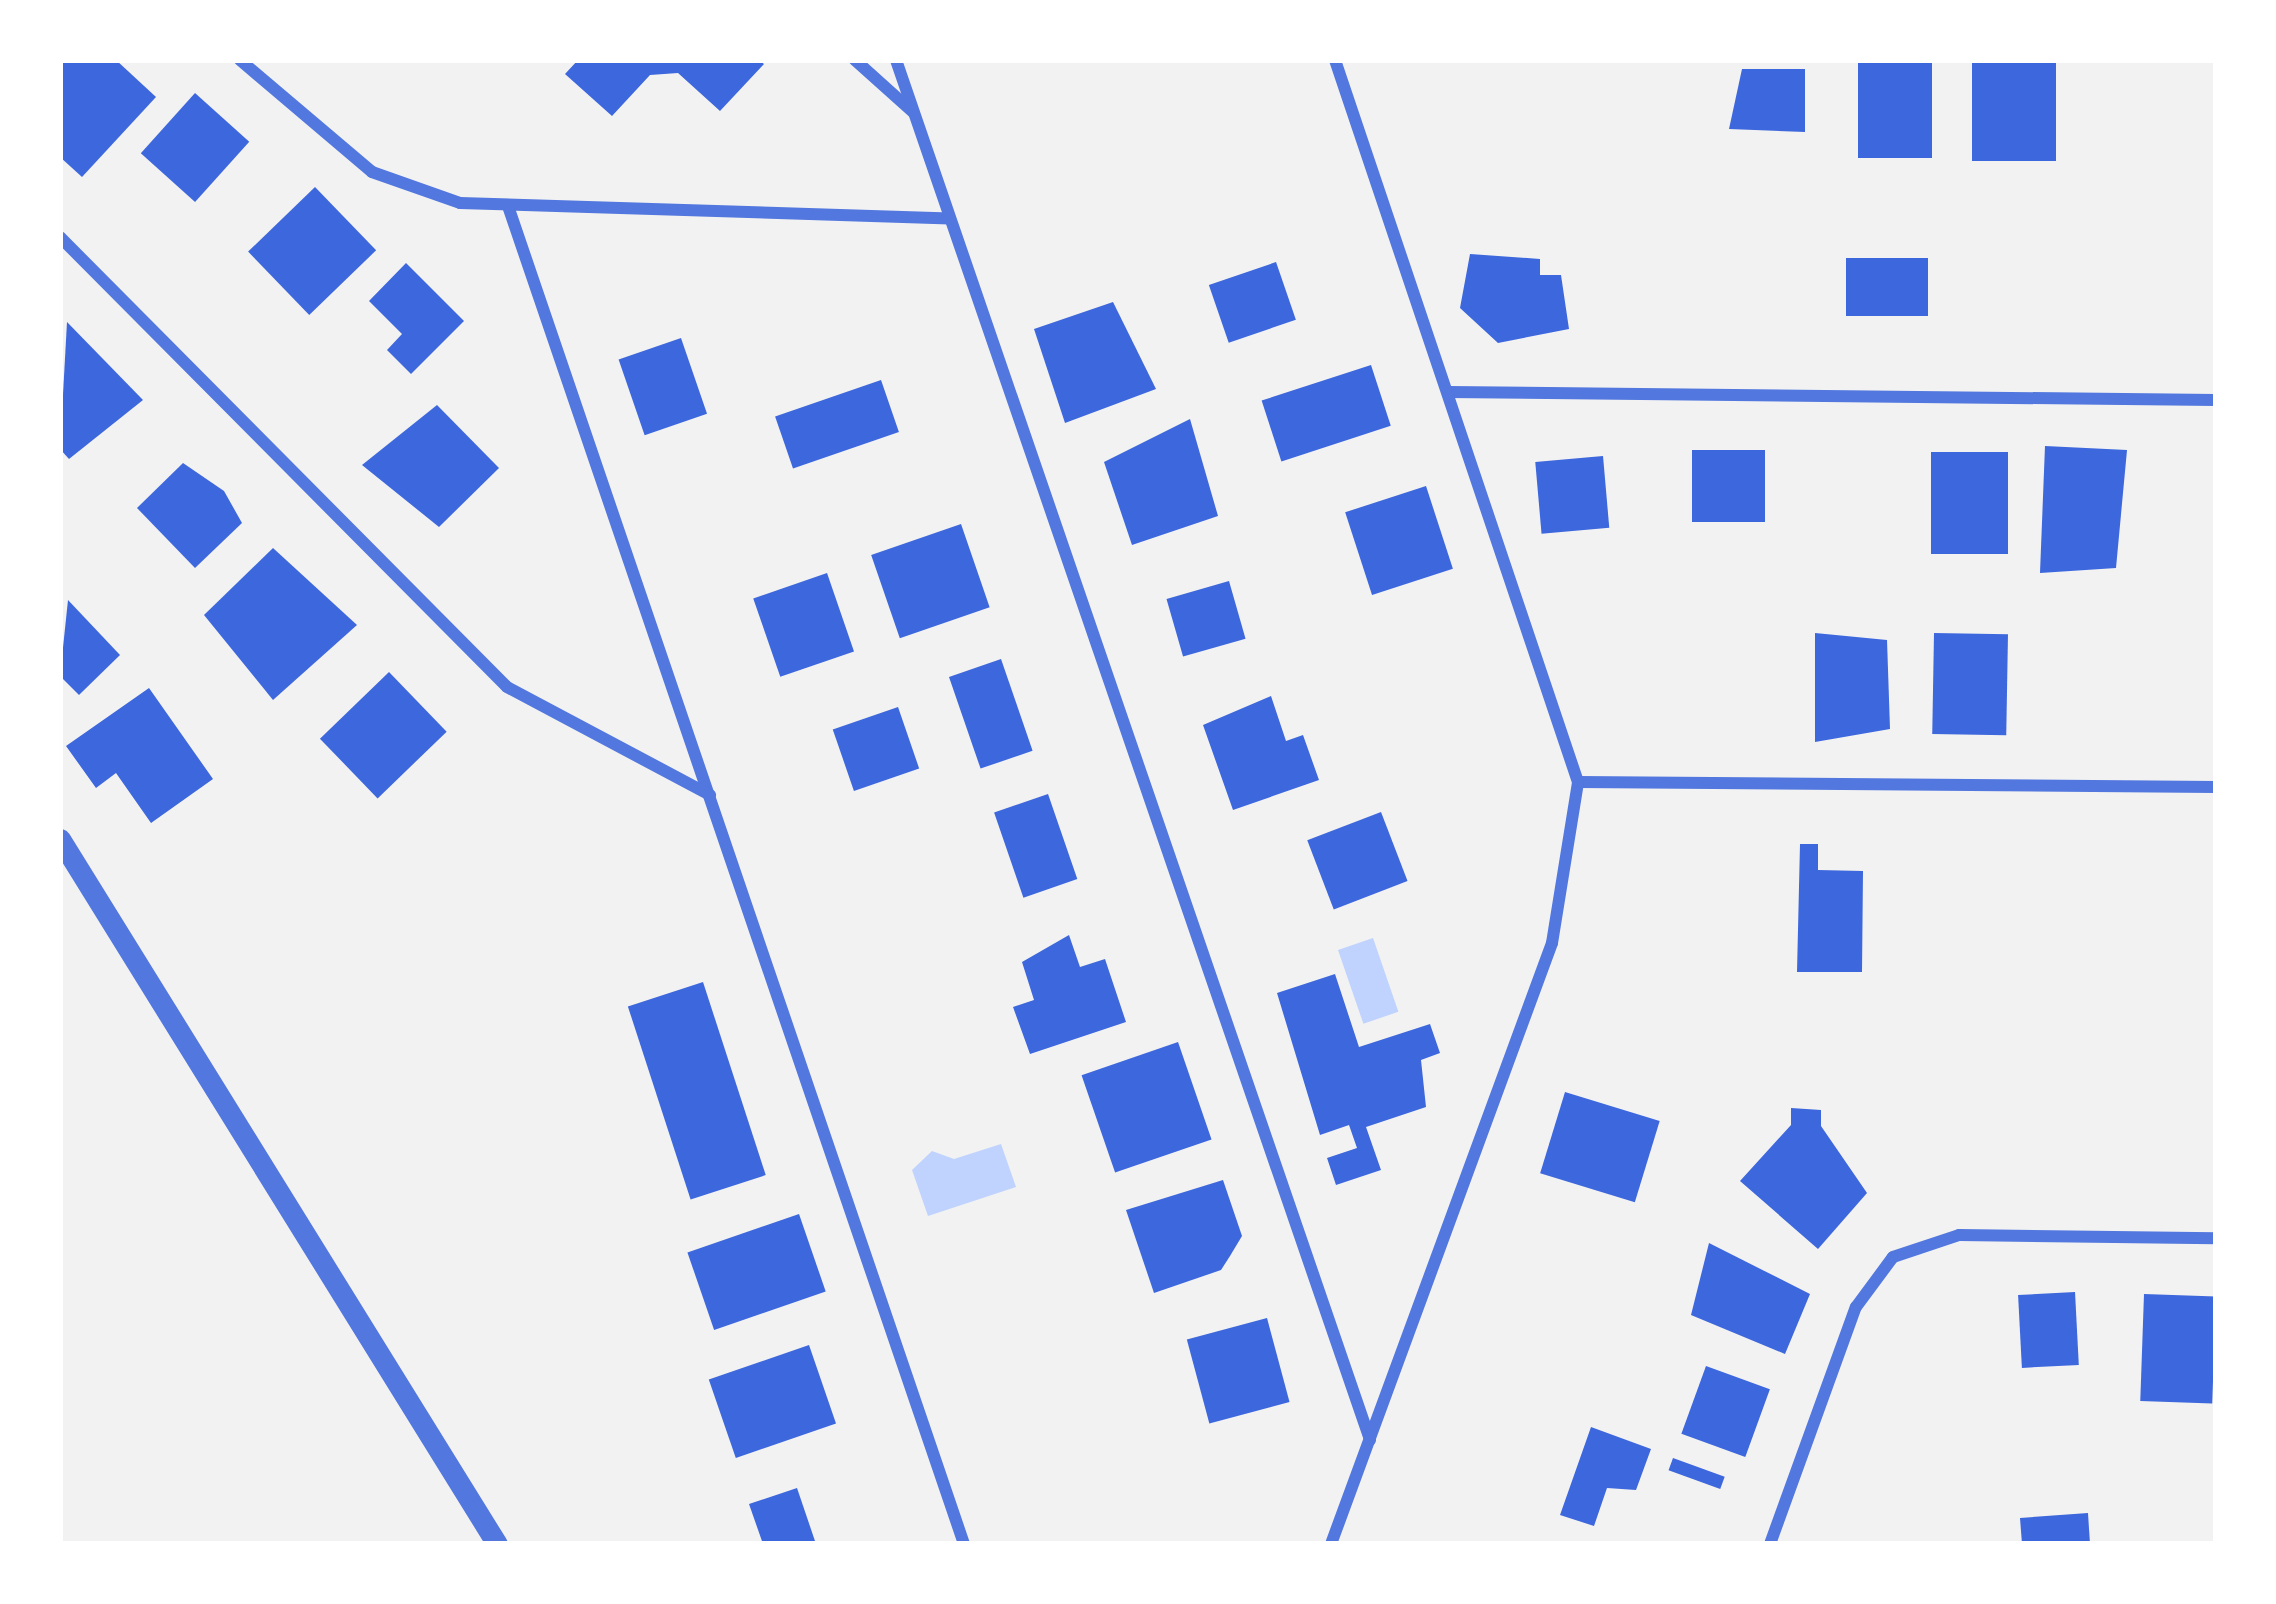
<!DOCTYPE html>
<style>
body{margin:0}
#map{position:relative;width:2276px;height:1604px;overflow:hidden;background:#f2f2f2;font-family:Commissioner,sans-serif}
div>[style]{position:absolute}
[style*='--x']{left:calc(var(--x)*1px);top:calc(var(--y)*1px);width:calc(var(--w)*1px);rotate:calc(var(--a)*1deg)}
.water>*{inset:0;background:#bfd3fe;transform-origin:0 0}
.building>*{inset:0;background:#3d67dc;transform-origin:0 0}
.minor>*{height:12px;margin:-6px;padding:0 6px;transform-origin:6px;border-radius:6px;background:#5277de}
.tertiary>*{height:21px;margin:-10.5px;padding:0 10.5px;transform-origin:10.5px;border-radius:10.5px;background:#5277de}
span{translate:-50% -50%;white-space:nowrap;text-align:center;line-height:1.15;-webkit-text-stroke:9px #fff;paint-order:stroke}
.frame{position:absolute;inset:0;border:63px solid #fff;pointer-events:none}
</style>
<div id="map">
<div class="water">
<div style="left:1373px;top:938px;width:78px;height:37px;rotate:71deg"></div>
<div style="clip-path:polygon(1001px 1144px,1016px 1187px,928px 1216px,912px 1170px,932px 1151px,954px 1159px)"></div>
</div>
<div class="building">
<div style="clip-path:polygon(60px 60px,116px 60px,156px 97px,82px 177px,60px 157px)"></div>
<div style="clip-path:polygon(578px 60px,759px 60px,764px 64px,720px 111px,678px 73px,650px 75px,612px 116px,565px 74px)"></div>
<div style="left:1858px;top:60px;width:74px;height:98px"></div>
<div style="left:1972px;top:60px;width:84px;height:101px"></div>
<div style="clip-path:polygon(1742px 69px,1805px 69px,1805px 132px,1729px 129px)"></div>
<div style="left:195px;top:93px;width:73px;height:81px;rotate:42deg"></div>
<div style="left:315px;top:187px;width:88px;height:93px;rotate:46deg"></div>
<div style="clip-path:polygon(1470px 254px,1540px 259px,1540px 275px,1561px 275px,1569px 329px,1498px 343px,1460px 308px)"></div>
<div style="left:1846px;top:258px;width:82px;height:58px"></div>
<div style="left:1276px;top:262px;width:61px;height:71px;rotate:71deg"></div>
<div style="clip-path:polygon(406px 263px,464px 321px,411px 374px,387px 350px,402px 334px,369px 301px)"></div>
<div style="clip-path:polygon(1113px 302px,1156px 389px,1065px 423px,1034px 329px)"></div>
<div style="clip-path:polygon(67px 322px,143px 400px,69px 459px,60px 449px)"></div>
<div style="left:681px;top:338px;width:80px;height:66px;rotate:71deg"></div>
<div style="left:1371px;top:365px;width:64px;height:115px;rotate:72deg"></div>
<div style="left:881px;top:380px;width:55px;height:112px;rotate:71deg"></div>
<div style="clip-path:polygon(437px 405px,499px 468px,439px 527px,362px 465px)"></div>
<div style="clip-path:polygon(1190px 419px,1218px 516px,1132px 545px,1104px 462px)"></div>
<div style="clip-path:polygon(2045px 446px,2127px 450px,2116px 568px,2040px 573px)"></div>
<div style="left:1692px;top:450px;width:73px;height:72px"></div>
<div style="left:1931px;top:452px;width:77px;height:102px"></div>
<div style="left:1603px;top:456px;width:72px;height:68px;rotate:85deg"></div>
<div style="clip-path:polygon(183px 463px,224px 491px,242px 523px,195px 568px,137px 508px)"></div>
<div style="left:1426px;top:486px;width:87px;height:85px;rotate:72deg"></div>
<div style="left:961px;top:524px;width:88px;height:95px;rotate:71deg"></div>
<div style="clip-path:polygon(273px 548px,357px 625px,273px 700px,204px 615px)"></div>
<div style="left:827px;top:573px;width:83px;height:78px;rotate:71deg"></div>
<div style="left:1229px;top:581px;width:60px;height:65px;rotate:74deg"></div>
<div style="clip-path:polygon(68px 600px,120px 655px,79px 695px,60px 676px)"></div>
<div style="clip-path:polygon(1815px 633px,1887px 640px,1890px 729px,1815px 742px)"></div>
<div style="left:1934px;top:633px;width:74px;height:101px;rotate:1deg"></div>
<div style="left:1001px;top:659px;width:97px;height:55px;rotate:71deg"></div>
<div style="left:389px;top:672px;width:83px;height:96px;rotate:46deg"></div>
<div style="clip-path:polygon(149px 688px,213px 779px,151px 823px,116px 773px,96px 788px,66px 746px)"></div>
<div style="clip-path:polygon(1271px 696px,1286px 741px,1303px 735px,1319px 780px,1233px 810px,1203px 725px)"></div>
<div style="left:898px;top:707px;width:65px;height:69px;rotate:71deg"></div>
<div style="left:1048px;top:794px;width:90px;height:57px;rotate:71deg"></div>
<div style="left:1381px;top:812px;width:74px;height:79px;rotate:69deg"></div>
<div style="clip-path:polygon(1800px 844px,1818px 844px,1818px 870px,1863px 871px,1862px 972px,1797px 972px)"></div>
<div style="clip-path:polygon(1069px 935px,1080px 967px,1105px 959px,1126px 1022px,1030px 1054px,1013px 1007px,1034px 1000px,1022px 962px)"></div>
<div style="clip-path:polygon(1335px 974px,1359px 1047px,1430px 1024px,1440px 1053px,1421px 1060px,1426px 1107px,1366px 1127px,1381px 1170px,1336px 1185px,1327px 1158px,1357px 1148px,1349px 1125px,1320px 1135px,1277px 993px)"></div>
<div style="left:703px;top:982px;width:203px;height:79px;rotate:72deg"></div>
<div style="left:1178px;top:1042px;width:103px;height:102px;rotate:71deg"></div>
<div style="left:1565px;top:1092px;width:99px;height:85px;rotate:17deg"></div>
<div style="clip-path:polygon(1791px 1108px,1821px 1110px,1821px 1126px,1867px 1193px,1818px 1249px,1740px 1181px,1791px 1125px)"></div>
<div style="clip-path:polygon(1223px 1180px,1242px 1236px,1230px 1256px,1221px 1270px,1154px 1293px,1126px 1210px)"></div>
<div style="left:799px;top:1214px;width:82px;height:118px;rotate:71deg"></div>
<div style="clip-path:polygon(1709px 1243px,1810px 1294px,1785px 1354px,1691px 1315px)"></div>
<div style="left:2075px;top:1292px;width:73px;height:57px;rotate:87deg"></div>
<div style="left:2144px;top:1294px;width:72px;height:107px;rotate:2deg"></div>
<div style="left:1267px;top:1318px;width:87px;height:83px;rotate:75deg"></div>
<div style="left:809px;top:1345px;width:83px;height:106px;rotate:71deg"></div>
<div style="left:1706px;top:1366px;width:68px;height:72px;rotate:20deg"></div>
<div style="clip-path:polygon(1591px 1427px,1651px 1449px,1636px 1490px,1607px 1488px,1594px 1526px,1560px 1515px)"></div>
<div style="left:1673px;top:1458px;width:55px;height:13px;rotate:20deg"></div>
<div style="clip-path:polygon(797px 1488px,816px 1544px,763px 1544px,749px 1504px)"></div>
<div style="clip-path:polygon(2088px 1513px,2090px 1544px,2022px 1544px,2020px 1518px)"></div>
</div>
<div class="minor">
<div style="--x:240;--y:60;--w:173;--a:40.3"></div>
<div style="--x:372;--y:172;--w:93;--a:19.4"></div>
<div style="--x:460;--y:203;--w:490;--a:1.8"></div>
<div style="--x:855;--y:60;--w:78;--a:41.9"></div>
<div style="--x:896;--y:60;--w:1459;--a:71.04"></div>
<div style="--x:508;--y:206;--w:1414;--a:71.18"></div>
<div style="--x:60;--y:237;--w:634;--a:45.19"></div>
<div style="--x:507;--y:687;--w:230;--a:28"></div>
<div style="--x:1448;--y:392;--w:768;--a:0.6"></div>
<div style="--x:1578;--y:782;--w:638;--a:0.45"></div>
<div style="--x:1331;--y:1544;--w:640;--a:-69.81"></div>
<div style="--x:1552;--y:943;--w:163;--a:-80.8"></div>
<div style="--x:1578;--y:782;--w:762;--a:-108.6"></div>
<div style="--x:1770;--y:1544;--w:252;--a:-70.1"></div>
<div style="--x:1856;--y:1307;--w:62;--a:-53.5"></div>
<div style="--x:1893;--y:1257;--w:70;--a:-18.4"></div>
<div style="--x:1959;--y:1235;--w:257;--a:0.7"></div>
</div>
<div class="tertiary">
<div style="--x:60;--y:839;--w:829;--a:58.21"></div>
</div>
<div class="frame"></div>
</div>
